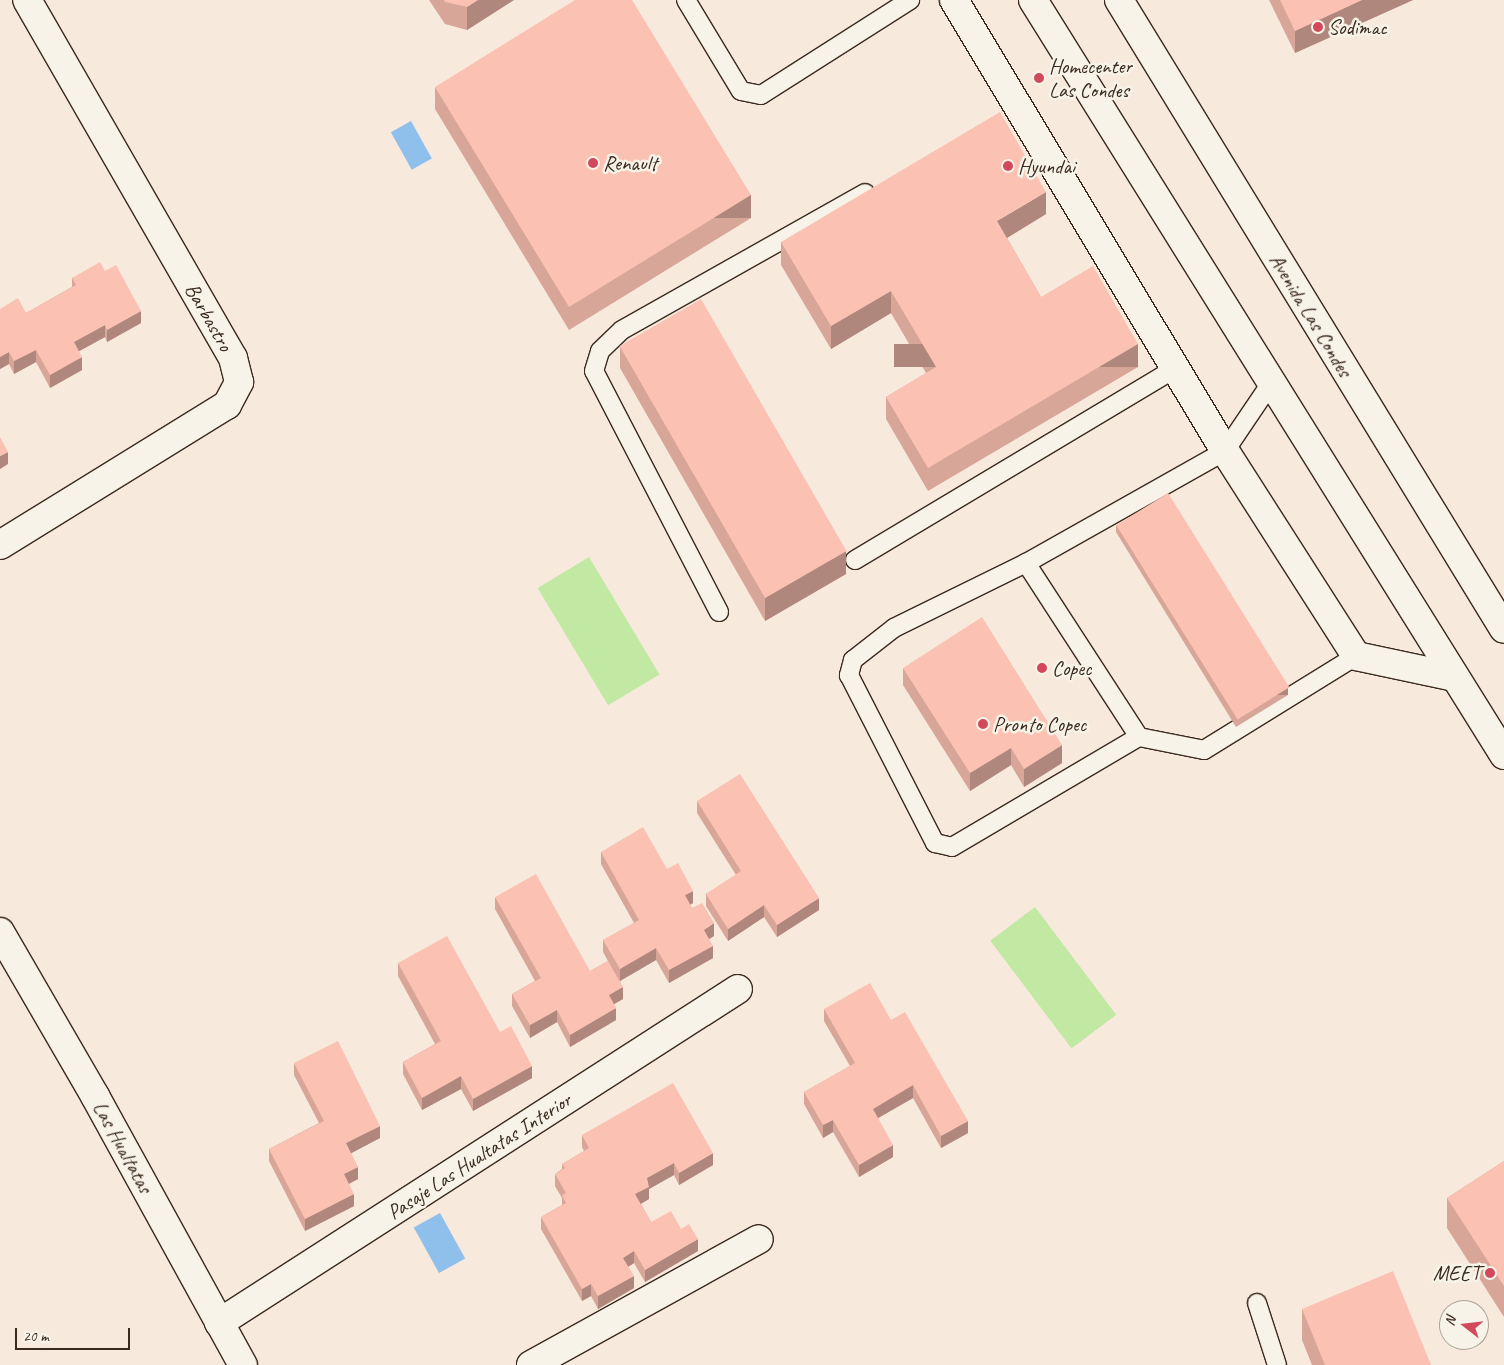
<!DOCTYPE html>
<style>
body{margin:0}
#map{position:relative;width:1504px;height:1365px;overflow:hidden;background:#f8e9dd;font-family:Caveat,sans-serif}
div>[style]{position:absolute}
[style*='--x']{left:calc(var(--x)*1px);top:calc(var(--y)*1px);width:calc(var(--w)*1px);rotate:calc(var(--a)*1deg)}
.green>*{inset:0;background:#c2e9a4;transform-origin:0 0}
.water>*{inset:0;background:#8fc0eb;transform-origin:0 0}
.roads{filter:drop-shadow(1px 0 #3b2a1e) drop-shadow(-1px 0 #3b2a1e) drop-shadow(0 1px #3b2a1e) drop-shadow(0 -1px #3b2a1e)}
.lane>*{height:18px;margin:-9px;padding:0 9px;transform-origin:9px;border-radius:9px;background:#f7f3e8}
.street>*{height:28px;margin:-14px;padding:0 14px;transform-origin:14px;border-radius:14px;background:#f7f3e8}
.secondary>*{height:28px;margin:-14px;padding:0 14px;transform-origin:14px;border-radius:14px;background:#f7f3e8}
.primary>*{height:28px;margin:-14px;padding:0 14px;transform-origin:14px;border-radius:14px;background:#f7f3e8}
.wall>*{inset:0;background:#d8a699}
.shaded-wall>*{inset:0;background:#b0877d;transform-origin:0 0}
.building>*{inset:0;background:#fbc1b2;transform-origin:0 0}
.dots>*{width:14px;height:14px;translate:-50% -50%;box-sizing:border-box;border:2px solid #f7f3e8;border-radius:50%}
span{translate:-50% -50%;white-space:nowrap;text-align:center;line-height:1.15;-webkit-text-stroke:5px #f7f3e8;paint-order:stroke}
.poi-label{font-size:21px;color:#3b2a1e}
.left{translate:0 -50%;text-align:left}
.right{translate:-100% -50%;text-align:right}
.street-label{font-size:21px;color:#3b2a1e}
.north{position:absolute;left:1439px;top:1300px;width:50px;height:50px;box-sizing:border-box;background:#f7f3e8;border:1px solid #aca397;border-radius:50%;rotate:286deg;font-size:14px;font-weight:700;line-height:20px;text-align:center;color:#3b2a1e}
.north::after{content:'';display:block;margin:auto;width:18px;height:22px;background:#d1495b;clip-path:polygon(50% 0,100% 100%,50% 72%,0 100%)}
.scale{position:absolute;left:15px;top:1328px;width:115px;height:22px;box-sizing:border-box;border:2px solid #3b2a1e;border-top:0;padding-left:6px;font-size:15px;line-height:18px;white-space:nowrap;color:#3b2a1e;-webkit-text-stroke:4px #f7f3e8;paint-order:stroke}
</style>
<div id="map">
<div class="green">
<div style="left:589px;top:557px;width:137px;height:60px;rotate:59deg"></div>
<div style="left:1035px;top:907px;width:135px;height:56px;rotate:53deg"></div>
</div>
<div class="water">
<div style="left:411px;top:121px;width:43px;height:23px;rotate:61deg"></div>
<div style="left:440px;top:1213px;width:52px;height:30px;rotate:61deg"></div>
</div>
<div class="roads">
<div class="lane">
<div style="--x:686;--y:0;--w:106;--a:58.9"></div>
<div style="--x:741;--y:91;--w:20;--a:11"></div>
<div style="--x:761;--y:95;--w:177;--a:-32.5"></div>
<div style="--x:1271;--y:383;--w:82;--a:124.1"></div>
<div style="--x:1225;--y:451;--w:228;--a:150.6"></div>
<div style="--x:1026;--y:563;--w:207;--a:57"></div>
<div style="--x:1139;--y:737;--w:66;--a:11.3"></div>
<div style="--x:1204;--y:750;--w:179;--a:-31.7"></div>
<div style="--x:855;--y:560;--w:374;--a:-30.9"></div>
<div style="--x:1026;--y:563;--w:147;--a:153.8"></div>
<div style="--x:894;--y:628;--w:52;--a:142"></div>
<div style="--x:853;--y:660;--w:16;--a:105"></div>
<div style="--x:849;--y:675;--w:189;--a:62.9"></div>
<div style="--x:935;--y:843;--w:17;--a:13"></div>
<div style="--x:952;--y:847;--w:217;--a:-30.5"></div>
<div style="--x:719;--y:612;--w:271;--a:-117.4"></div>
<div style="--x:594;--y:371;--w:21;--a:-73"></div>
<div style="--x:600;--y:351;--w:30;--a:-44"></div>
<div style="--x:622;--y:330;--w:279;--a:-29.4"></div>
<div style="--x:1257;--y:1303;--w:65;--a:72.1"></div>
</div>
<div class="street">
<div style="--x:954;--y:0;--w:526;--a:59"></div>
<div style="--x:1225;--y:451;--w:243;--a:57.4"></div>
<div style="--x:1356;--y:656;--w:101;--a:12"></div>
<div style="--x:0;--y:545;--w:267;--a:-31.7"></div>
<div style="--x:227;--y:405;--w:26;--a:-62"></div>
<div style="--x:239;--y:382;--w:25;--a:-104"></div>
<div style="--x:233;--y:358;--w:413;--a:-119.9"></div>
<div style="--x:219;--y:1323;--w:617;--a:-32.76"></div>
<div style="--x:531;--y:1365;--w:260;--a:-28.9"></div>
</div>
<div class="secondary">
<div style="--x:0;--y:932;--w:190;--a:59.9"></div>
<div style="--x:95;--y:1096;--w:307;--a:61.2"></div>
</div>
<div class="primary">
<div style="--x:1033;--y:0;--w:890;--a:58.04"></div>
<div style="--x:1119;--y:0;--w:737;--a:58.53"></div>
</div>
</div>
<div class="wall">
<div style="clip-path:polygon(429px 0,514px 0,467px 30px,445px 24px)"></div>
<div style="clip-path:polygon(1269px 0,1413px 0,1295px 53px)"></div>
<div style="clip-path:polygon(435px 87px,751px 218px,569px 330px,435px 109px)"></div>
<div style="clip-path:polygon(1046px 214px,1007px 238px,1041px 297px,1138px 367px,928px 491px,886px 419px,886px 397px,926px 373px,891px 313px,831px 349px,781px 265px,781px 242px)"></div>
<div style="clip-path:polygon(105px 271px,141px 323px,107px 342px,105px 337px,79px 351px,82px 370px,50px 388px,36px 362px,14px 374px,9px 364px,0 369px,0 309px,26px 313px,72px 287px,72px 278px)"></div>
<div style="clip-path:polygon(620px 346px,846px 574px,765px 621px,620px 368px)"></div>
<div style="clip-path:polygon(1116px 525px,1288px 695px,1236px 727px,1116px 532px)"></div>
<div style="clip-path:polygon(903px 668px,1062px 763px,1024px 787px,1011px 765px,970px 791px,903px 685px)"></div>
<div style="clip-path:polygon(697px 801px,819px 910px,777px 937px,764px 917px,728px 941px,706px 906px,706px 894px,736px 875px,697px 813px)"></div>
<div style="clip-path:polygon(601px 852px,667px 869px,693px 903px,690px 905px,692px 908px,714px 936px,709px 939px,713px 958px,669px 983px,656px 960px,620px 981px,623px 999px,614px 1004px,616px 1020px,570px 1047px,557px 1022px,530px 1038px,512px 1006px,512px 994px,535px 981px,495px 909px,495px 897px,590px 971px,608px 961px,603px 952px,603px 940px,634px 923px,601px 864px)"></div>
<div style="clip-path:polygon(398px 963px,500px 1032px,532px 1078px,473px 1111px,461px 1089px,422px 1110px,403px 1074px,403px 1062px,435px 1044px,398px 976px)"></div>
<div style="clip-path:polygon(824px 1009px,891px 1020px,968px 1133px,941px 1148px,913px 1098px,878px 1118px,893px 1157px,859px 1177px,833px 1132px,823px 1138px,804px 1104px,804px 1092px,850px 1066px,824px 1021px)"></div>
<div style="clip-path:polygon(294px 1063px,380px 1138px,351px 1153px,358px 1179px,349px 1184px,354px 1206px,305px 1231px,269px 1161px,269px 1149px,319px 1123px,294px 1075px)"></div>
<div style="clip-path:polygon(582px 1135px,713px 1165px,679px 1185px,674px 1175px,649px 1189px,649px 1199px,641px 1204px,651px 1222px,681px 1229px,698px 1251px,645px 1282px,634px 1263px,628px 1267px,634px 1288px,598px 1309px,591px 1296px,582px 1301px,541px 1229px,541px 1217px,562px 1205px,562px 1198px,555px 1186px,555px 1174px,562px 1169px,562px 1164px,584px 1151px,582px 1147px)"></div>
<div style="clip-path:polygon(1504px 1161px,1504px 1317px,1447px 1228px,1447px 1198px)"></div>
<div style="clip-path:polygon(1302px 1309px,1431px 1365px,1312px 1365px,1302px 1340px)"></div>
</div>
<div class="shaded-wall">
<div style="clip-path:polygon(478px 0,514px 0,467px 30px,467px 7px)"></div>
<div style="clip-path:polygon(1362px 0,1413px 0,1295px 53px,1295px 31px)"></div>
<div style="clip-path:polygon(1046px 192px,1046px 214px,997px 244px,997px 221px)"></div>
<div style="left:751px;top:195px;width:23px;height:214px;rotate:90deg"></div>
<div style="clip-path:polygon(891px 291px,891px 313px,831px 349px,831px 326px)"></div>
<div style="clip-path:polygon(141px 311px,141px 323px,107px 342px,107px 330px)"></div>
<div style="clip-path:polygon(105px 325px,105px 337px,74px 354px,74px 342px)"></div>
<div style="left:1138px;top:344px;width:23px;height:244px;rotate:90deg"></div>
<div style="clip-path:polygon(36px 350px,36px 362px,14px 374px,14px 361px)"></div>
<div style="clip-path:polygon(9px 352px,9px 364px,0 369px,0 357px)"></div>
<div style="clip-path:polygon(82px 357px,82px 370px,50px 388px,50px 375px)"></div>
<div style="clip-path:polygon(8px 452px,8px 464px,0 469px,0 456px)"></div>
<div style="clip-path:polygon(846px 551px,846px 574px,765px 621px,765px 598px)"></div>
<div style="left:1288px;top:688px;width:7px;height:61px;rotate:90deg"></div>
<div style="clip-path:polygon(1062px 745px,1062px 763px,1024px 787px,1024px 769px)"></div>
<div style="clip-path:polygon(1011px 748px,1011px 765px,970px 791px,970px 773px)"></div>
<div style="clip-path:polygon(693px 891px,693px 903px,685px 907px,685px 895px)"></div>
<div style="clip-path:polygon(819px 898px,819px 910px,777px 937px,777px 925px)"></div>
<div style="clip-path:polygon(764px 905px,764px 917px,728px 941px,728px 929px)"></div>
<div style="clip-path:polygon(714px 923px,714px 936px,704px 942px,704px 930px)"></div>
<div style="clip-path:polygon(713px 946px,713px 958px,669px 983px,669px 970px)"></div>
<div style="clip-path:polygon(656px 948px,656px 960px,620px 981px,620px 969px)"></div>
<div style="clip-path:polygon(623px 987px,623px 999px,609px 1007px,609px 995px)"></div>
<div style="clip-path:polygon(616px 1008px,616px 1020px,570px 1047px,570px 1035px)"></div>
<div style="clip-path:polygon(557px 1010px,557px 1022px,530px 1038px,530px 1025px)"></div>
<div style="clip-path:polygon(532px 1066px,532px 1078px,473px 1111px,473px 1099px)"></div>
<div style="clip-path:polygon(461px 1076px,461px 1089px,422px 1110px,422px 1098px)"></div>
<div style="clip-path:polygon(913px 1085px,913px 1098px,873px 1121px,873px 1109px)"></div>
<div style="clip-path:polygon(833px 1120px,833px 1132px,823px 1138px,823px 1125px)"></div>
<div style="clip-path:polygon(968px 1121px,968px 1133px,941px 1148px,941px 1136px)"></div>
<div style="clip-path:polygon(380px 1126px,380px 1138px,346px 1156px,346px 1143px)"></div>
<div style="clip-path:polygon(893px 1145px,893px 1157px,859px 1177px,859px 1165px)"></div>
<div style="clip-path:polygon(713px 1153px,713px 1165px,679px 1185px,679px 1173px)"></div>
<div style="clip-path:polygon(674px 1163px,674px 1175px,649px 1189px,649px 1199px,635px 1207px,635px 1194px,647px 1178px)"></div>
<div style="clip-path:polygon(358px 1167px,358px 1179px,344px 1186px,344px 1174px)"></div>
<div style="clip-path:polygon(354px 1194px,354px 1206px,305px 1231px,305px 1219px)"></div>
<div style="clip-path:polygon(698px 1239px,698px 1251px,645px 1282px,645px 1270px)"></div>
<div style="clip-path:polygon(634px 1251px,634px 1263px,623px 1270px,623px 1258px)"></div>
<div style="clip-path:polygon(634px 1276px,634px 1288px,598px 1309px,598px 1296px)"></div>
<div style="clip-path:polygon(591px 1284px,591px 1296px,582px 1301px,582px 1289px)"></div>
</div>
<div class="building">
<div style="clip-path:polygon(444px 0,478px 0,467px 7px,445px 2px)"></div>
<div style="clip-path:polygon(575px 0,632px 0,751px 195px,569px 307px,435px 87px)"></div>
<div style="clip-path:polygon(1280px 0,1362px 0,1295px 31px)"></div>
<div style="clip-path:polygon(1000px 112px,1046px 192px,997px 221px,1041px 297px,1093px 266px,1138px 344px,928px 468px,886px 397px,936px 367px,891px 291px,831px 326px,781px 242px)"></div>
<div style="clip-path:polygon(100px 262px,105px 271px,116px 265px,141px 311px,107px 330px,105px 325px,74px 342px,82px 357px,50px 375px,36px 350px,14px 361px,9px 352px,0 357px,0 309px,18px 298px,26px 313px,76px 285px,72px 278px)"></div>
<div style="left:701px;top:299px;width:291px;height:94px;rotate:60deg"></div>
<div style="clip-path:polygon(0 437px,8px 452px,0 456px)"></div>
<div style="left:1168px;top:493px;width:229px;height:61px;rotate:58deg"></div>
<div style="clip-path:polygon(982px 617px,1062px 745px,1024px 769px,1011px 748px,970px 773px,903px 668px)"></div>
<div style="clip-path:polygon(740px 774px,819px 898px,777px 925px,764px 905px,728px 929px,706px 894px,741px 871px,697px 801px)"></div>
<div style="clip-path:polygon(643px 827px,667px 869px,678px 863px,693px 891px,685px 895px,692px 908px,702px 903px,714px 923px,704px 930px,713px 946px,669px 970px,656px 948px,620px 969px,603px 940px,639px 920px,601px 852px)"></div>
<div style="clip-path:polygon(536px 874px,590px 971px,608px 961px,623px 987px,609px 995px,616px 1008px,570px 1035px,557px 1010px,530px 1025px,512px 994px,541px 978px,495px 897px)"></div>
<div style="clip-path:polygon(447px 936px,500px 1032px,511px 1026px,532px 1066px,473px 1099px,461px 1076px,422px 1098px,403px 1062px,441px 1041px,398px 963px)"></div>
<div style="clip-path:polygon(870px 983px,891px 1020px,905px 1012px,968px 1121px,941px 1136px,913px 1085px,873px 1109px,893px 1145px,859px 1165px,833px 1120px,823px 1125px,804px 1092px,855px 1063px,824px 1009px)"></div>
<div style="clip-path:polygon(338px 1041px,380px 1126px,346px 1143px,358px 1167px,344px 1174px,354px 1194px,305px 1219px,269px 1149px,324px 1121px,294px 1063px)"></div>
<div style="clip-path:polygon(673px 1083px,713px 1153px,679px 1173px,674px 1163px,647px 1178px,649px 1187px,635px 1194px,651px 1222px,671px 1211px,681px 1229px,689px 1224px,698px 1239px,645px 1270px,634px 1251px,623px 1258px,634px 1276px,598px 1296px,591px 1284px,582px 1289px,541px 1217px,566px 1203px,562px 1195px,566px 1193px,555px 1174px,565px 1168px,562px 1164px,589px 1148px,582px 1135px)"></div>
<div style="clip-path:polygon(1504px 1161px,1504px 1286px,1447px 1198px)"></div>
<div style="clip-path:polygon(1393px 1271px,1431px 1365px,1325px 1365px,1302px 1309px)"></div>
</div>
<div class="dots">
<div style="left:1318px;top:27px;background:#d1495b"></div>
<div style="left:1039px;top:78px;background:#d1495b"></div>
<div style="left:593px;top:163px;background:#d1495b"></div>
<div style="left:1008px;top:166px;background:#d1495b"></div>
<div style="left:1042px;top:668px;background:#d1495b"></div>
<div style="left:983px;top:724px;background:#d1495b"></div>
<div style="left:1490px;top:1273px;background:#d1495b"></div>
</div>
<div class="poi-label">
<span class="left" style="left:1328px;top:27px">Sodimac</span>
<span class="left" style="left:1049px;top:78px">Homecenter<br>Las Condes</span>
<span class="left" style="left:603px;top:163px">Renault</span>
<span class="left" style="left:1018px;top:166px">Hyundai</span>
<span class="left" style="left:1052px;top:668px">Copec</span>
<span class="left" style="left:993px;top:724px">Pronto Copec</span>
<span class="right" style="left:1480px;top:1273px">MEET</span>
</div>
<div class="street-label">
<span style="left:1311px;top:315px;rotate:59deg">Avenida Las Condes</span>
<span style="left:209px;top:317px;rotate:60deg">Barbastro</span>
<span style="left:123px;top:1147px;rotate:61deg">Las Hualtatas</span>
<span style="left:479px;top:1156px;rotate:-33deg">Pasaje Las Hualtatas Interior</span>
</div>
<div class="north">N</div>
<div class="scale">20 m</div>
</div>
